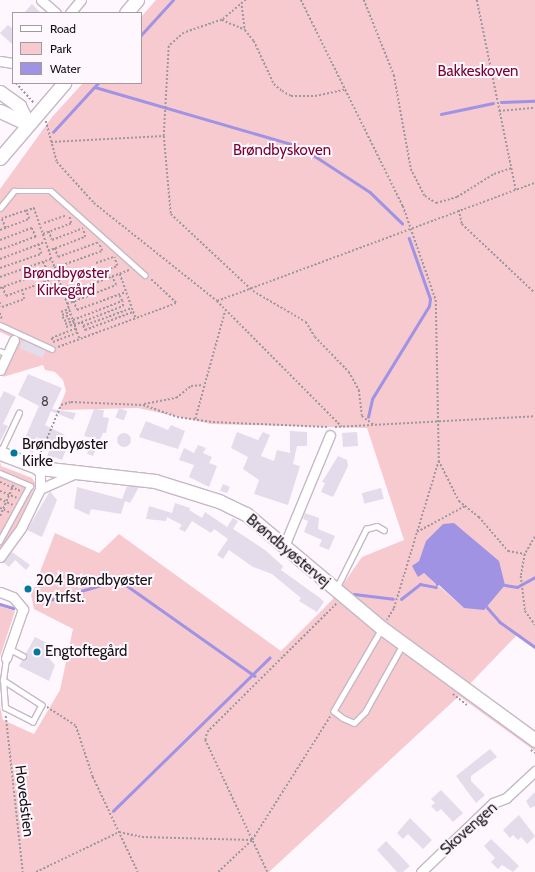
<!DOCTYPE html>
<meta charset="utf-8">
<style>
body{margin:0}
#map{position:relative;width:535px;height:872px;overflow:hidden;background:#fef8fe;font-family:Cabin,sans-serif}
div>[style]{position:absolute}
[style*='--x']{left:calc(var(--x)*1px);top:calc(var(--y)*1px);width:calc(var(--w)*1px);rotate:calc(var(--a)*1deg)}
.green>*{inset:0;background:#f7cad0}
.water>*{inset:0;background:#a093e4}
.stream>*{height:2.5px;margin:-1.25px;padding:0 1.25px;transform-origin:1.25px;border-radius:1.25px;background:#a093e4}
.building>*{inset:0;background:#e4dbeb;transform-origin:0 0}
.round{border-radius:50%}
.path>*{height:1.5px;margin-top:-0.75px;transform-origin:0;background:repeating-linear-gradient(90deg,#9d989d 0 2px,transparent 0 4px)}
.roads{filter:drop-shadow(1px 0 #c6b8c5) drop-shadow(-1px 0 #c6b8c5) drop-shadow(0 1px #c6b8c5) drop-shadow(0 -1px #c6b8c5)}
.lane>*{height:4.5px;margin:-2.25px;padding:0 2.25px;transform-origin:2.25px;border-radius:2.25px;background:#fff}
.street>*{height:9px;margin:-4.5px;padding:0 4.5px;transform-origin:4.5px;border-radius:4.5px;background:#fff}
.secondary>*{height:13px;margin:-6.5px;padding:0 6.5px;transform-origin:6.5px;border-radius:6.5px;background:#fff}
.dots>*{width:11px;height:11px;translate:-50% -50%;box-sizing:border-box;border:2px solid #fef8fe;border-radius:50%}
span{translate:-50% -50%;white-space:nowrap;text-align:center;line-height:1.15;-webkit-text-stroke:4px #fef8fe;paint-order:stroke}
.number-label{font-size:13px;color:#49434a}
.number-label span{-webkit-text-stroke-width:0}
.park-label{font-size:15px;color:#7a002f}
.poi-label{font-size:15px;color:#151014}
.left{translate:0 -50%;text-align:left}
.street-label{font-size:15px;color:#151014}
.legend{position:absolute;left:12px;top:12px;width:130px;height:72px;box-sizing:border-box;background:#fef8fe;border:1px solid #a19ba0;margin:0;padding:5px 7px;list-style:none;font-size:12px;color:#151014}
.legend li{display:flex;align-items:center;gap:8px;height:20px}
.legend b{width:20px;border:1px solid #a19ba0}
</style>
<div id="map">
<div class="green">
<div style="clip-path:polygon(evenodd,156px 0,535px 0,535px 647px,517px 635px,462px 692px,535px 745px,535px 751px,459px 696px,269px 872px,0 872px,0 706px,3px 720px,34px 734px,60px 690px,73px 629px,34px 609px,31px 595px,55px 533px,99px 553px,119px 534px,281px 651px,332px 600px,362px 557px,404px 540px,367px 428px,211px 424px,138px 408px,62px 410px,59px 408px,66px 391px,63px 380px,55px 372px,45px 370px,43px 365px,3px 377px,20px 341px,0 332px,0 189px,52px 117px,83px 83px,141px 83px,141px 17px,156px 0,443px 524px,464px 608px,424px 573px,418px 576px,413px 566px,419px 561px,427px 541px,443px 524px)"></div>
<div style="clip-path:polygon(0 461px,1px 466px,32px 478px,36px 484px,17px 526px,0 549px)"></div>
<div style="clip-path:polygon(0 606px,15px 611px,0 657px)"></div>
</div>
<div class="water">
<div style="clip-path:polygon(454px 523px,499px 561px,505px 585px,484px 610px,464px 608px,439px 585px,436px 587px,436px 584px,424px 573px,418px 577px,412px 566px,419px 561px,426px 541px,443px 524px)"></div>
</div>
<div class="stream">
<div style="--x:141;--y:35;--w:47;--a:-47.6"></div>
<div style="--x:95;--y:87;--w:215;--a:16.2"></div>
<div style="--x:301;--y:147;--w:82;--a:33.1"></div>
<div style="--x:370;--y:192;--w:45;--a:44.1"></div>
<div style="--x:501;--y:102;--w:34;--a:-2"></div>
<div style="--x:441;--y:114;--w:53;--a:-11.9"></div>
<div style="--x:53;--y:132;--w:67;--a:-47.4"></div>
<div style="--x:368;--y:417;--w:18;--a:-77"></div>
<div style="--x:372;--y:399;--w:109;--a:-58.5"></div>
<div style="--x:429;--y:306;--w:7;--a:-82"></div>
<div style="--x:430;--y:299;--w:64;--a:-109.3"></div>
<div style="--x:505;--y:585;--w:12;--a:9"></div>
<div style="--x:517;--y:587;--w:21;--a:-29"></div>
<div style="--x:354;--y:594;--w:39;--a:7"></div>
<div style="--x:401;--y:599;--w:24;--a:-38"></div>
<div style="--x:420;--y:584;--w:16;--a:11"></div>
<div style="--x:49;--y:600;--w:73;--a:-15.9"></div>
<div style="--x:119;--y:580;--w:166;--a:35.2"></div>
<div style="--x:0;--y:604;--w:14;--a:17"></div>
<div style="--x:487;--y:607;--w:20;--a:49"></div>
<div style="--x:500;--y:622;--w:43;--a:35.5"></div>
<div style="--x:113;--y:811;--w:219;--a:-44.4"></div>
</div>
<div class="building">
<div style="clip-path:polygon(32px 4px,41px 13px,24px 13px)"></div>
<div style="clip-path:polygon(8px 25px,13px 29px,13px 45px,0 33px)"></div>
<div style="left:23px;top:340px;width:25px;height:9px;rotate:23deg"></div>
<div style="clip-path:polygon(28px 374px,62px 388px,52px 409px,76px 413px,73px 420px,51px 411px,45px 425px,65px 435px,61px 444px,67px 447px,62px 460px,54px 457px,53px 461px,45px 461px,52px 444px,39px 438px,33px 453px,21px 447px,39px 406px,18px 395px)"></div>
<div style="clip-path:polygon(4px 391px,16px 397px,3px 424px,8px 426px,0 442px,0 399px)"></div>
<div style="left:119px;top:408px;width:9px;height:10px;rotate:21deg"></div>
<div style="clip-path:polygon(94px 409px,104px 410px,103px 417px,109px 418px,106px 433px,103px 433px,93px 456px,87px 454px,92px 438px,84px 436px)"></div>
<div style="clip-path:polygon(146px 421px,168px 430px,171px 425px,185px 431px,178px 449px,139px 437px)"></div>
<div style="clip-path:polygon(290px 431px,307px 432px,307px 446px,297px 446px,293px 464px,300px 466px,288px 505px,254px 494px,259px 480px,243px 469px,248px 457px,231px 448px,237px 432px,258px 440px,263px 432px,270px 435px,261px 456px,274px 461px,277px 450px,290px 453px)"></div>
<div style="left:357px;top:432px;width:14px;height:15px;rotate:86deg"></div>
<div class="round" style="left:117px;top:433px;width:14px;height:14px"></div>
<div style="clip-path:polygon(198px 445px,206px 448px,203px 453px,212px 457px,209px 463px,217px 466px,209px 487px,189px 477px,194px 465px,179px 460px,184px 448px,194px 453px)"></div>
<div style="clip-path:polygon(338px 456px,347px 460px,348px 466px,333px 497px,321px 492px,325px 483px,322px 482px)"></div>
<div style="clip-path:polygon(223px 484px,230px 487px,227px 493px,220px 491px)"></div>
<div style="clip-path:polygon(127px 486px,139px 487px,130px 503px,125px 501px,121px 514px,91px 509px,89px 515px,74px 508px,77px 487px,122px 499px)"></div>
<div style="left:381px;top:488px;width:11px;height:20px;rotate:75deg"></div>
<div style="clip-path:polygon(50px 491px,57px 500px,42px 537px,27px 530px)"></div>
<div style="clip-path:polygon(175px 503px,190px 508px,189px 510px,202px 518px,205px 512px,227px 527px,233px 518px,238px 521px,233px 529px,265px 550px,283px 566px,281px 570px,320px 598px,324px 602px,317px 612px,299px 601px,301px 598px,272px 574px,253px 567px,229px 550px,223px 559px,217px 555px,228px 539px,214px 529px,211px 533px,192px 521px,185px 532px,179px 529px,182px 525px,167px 517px,166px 521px,146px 519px,149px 506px,172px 513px)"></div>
<div style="clip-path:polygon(305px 513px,319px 518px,318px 529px,335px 536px,329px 550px,319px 546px,322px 540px,304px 532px,308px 521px,303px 519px)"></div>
<div style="clip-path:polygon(12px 552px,30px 565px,26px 570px,15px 560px,9px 567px,3px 562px)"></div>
<div style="clip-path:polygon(35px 637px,53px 646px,48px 657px,55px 665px,49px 681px,19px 666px)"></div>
<div style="clip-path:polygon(490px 749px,497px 757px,471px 776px,471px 781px,485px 795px,476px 803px,456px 776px)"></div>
<div style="clip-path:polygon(441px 790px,463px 813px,453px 822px,441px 809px,437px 812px,431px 806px,435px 803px,431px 799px)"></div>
<div style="clip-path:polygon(535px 792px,535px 806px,530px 808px,526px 801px)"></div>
<div style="clip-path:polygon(519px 815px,535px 836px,527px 844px,521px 837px,518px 840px,513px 835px,510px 838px,503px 830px)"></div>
<div style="clip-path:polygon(410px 818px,432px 840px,423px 849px,408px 834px,403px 839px,397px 833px)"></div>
<div style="clip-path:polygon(491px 839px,519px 866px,513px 872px,502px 865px,498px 869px,491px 862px,495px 858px,484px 846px)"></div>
<div style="clip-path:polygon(386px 841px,410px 866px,403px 872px,397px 872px,377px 850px)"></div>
</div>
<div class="path">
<div style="--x:246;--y:0;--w:31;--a:140"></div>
<div style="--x:222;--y:20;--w:40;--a:161.1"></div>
<div style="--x:184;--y:33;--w:20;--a:139"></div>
<div style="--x:169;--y:46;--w:90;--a:93.2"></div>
<div style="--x:164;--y:136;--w:78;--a:84.9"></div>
<div style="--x:171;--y:214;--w:112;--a:43.2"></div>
<div style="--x:253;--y:291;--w:61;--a:30.3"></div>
<div style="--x:306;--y:322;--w:17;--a:59"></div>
<div style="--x:315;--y:337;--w:49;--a:45.8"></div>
<div style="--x:349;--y:372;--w:21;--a:61"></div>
<div style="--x:359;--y:390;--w:26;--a:83"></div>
<div style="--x:362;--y:416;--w:15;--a:37"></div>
<div style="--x:301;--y:0;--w:230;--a:63.7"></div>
<div style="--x:403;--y:206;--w:100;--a:70.7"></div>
<div style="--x:436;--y:300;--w:161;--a:88.9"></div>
<div style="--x:439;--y:461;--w:155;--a:106.9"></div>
<div style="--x:394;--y:609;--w:13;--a:122"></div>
<div style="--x:364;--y:0;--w:81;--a:68.2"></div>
<div style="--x:394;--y:75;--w:96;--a:79.7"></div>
<div style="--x:411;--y:169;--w:30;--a:63"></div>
<div style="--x:425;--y:196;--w:13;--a:32"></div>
<div style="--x:436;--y:203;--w:22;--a:-16"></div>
<div style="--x:457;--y:197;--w:44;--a:-31.9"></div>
<div style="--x:494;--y:174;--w:18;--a:-19"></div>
<div style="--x:477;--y:0;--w:194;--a:78.4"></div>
<div style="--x:242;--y:6;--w:24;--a:83"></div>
<div style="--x:222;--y:20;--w:25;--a:23"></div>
<div style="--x:245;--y:30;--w:14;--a:51"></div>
<div style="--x:254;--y:41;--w:47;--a:65.1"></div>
<div style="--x:274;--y:84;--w:11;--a:41"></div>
<div style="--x:282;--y:91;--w:10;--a:29"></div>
<div style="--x:291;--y:96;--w:24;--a:0"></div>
<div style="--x:315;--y:96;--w:30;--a:-12"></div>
<div style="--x:16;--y:83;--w:27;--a:48"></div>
<div style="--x:499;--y:111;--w:36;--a:-5"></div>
<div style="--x:46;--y:121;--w:42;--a:75"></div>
<div style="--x:57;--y:162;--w:55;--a:47.9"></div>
<div style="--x:94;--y:203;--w:157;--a:38.5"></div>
<div style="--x:217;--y:301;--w:177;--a:45.2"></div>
<div style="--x:51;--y:142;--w:113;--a:-3"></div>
<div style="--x:459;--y:210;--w:14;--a:78"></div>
<div style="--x:462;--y:224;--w:100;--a:43.4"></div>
<div style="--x:26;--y:211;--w:9;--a:-21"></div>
<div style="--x:34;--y:208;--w:140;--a:70.8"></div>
<div style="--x:44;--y:223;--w:24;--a:-19"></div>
<div style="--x:0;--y:230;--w:31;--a:-21"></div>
<div style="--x:29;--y:219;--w:9;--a:-111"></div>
<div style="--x:26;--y:211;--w:25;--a:162"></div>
<div style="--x:2;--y:219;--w:10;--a:66"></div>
<div style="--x:49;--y:231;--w:9;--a:72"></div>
<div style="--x:52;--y:240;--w:33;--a:-21"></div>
<div style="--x:43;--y:234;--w:30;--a:-21"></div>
<div style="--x:71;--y:223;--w:7;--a:-106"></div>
<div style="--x:0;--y:240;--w:34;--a:-21"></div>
<div style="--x:32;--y:228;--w:10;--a:66"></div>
<div style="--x:36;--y:237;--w:38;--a:160"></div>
<div style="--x:55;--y:248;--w:9;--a:72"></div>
<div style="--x:58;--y:257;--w:44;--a:-20.1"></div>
<div style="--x:48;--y:251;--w:40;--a:-21"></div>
<div style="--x:85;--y:237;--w:8;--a:-104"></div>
<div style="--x:0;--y:259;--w:48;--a:-20.7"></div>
<div style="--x:96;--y:263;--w:18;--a:-19"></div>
<div style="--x:0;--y:268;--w:43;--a:-18.9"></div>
<div style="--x:41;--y:254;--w:9;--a:-108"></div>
<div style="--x:54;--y:268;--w:51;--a:-19.5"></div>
<div style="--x:102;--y:251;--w:8;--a:-113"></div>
<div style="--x:99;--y:272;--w:19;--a:-18"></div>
<div style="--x:117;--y:266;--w:9;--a:-108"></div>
<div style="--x:120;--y:274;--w:48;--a:70.4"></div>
<div style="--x:0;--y:277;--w:54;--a:-19.4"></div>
<div style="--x:3;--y:287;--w:9;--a:72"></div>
<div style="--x:6;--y:296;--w:55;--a:-20.1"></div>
<div style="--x:0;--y:288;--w:50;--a:-19.9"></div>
<div style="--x:47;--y:271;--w:10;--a:-114"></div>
<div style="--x:62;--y:288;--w:6;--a:-18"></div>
<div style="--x:68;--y:286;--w:7;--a:63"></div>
<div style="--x:71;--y:292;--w:62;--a:-20.8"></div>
<div style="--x:74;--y:301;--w:9;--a:72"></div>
<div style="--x:77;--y:310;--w:52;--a:-20.2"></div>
<div style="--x:217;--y:301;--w:339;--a:-20.4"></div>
<div style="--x:0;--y:302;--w:5;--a:90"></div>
<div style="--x:67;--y:304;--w:53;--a:-21.2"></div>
<div style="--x:116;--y:285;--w:9;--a:-117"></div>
<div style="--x:2;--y:307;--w:23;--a:-20"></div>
<div style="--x:24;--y:299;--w:9;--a:-103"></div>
<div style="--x:61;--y:312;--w:9;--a:-21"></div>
<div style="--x:0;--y:313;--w:6;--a:72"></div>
<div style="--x:62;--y:315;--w:8;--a:-23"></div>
<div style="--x:62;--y:318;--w:9;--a:-21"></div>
<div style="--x:73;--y:320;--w:53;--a:-21.2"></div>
<div style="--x:122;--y:301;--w:7;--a:-117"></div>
<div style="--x:64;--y:321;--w:8;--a:-23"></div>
<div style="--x:82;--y:322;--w:9;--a:69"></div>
<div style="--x:85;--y:330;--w:51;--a:-20.6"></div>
<div style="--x:65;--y:324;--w:9;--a:-21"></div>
<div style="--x:74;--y:325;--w:53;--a:-21.2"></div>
<div style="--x:123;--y:306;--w:5;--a:-101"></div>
<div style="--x:83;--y:326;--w:52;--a:-20.2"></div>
<div style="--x:66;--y:327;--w:9;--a:-21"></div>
<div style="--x:76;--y:329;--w:26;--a:159"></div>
<div style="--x:52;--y:338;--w:4;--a:76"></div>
<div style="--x:53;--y:342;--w:26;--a:-21"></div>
<div style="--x:58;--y:347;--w:126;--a:-20.4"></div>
<div style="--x:176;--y:303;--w:35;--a:-137"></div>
<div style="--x:144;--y:404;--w:33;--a:-11"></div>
<div style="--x:176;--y:398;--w:19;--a:-39"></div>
<div style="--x:191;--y:386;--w:12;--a:-5"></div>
<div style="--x:195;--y:419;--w:112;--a:-74.5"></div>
<div style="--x:335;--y:427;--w:200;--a:-3.1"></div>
<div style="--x:39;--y:457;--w:56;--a:-67.1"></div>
<div style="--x:61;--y:405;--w:10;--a:-17"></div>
<div style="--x:71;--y:402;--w:72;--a:2.4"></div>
<div style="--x:143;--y:405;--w:36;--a:19"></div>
<div style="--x:177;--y:417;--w:36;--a:8"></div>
<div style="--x:213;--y:422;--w:114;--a:2.5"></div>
<div style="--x:439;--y:461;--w:45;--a:63.4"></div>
<div style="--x:459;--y:501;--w:26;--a:39"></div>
<div style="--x:479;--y:517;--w:45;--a:49.5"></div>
<div style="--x:508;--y:551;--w:17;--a:10"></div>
<div style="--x:0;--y:482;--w:22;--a:24"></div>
<div style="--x:0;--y:491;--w:18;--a:22"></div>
<div style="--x:0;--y:499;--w:14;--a:25"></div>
<div style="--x:0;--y:508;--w:10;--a:24"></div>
<div style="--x:0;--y:516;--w:34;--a:-67"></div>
<div style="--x:417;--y:532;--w:55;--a:-28.4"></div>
<div style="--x:535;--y:537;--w:20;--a:120"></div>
<div style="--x:525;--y:554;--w:22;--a:100"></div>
<div style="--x:521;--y:576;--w:35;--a:83"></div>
<div style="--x:525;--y:611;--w:17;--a:54"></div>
<div style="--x:453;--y:694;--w:18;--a:38"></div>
<div style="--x:47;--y:707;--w:35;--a:33"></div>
<div style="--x:76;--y:726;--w:54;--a:71.6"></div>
<div style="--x:93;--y:777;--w:105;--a:64.7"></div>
<div style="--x:6;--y:716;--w:157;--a:83.8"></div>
<div style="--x:531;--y:750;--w:5;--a:37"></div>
<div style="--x:36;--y:872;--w:92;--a:-25.7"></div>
<div style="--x:119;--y:832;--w:24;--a:12"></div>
<div style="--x:142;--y:837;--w:110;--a:1.6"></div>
<div style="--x:218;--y:872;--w:47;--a:-43.3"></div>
<div style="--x:252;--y:840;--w:148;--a:-57.7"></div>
<div style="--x:267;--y:872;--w:146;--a:-115.2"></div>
<div style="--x:205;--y:740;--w:8;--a:-76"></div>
<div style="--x:207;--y:732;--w:182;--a:-44.8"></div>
</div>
<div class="roads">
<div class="lane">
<div style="--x:0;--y:208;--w:22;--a:-51"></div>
<div style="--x:14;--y:191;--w:37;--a:0"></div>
<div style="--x:51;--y:191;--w:126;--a:41.8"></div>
<div style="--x:0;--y:325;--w:57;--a:24.8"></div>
<div style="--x:0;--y:351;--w:9;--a:21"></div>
<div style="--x:1;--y:451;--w:42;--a:-64.7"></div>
<div style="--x:0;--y:473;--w:33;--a:23"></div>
<div style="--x:30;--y:486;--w:63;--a:118.6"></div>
<div style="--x:337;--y:587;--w:65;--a:-63.4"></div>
<div style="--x:366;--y:529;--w:11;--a:-15"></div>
<div style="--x:377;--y:526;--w:8;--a:30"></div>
<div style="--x:382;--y:629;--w:95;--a:120.3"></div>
<div style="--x:334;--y:711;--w:11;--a:38"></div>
<div style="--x:343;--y:718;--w:12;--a:24"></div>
<div style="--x:354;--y:723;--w:16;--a:-45"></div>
<div style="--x:365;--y:712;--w:78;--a:-60.8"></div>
<div style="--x:10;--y:649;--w:15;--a:28"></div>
<div style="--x:3;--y:680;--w:46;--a:32.7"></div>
<div style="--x:42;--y:705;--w:19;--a:118"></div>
<div style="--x:33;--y:722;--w:31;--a:-153"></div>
<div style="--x:5;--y:708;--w:28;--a:-94"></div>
<div style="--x:3;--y:680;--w:22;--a:-82"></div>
</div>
<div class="street">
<div style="--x:41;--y:0;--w:20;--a:41"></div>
<div style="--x:70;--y:13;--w:17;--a:-50"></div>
<div style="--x:0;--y:61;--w:13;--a:9"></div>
<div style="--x:0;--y:370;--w:33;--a:-65"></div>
<div style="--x:40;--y:489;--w:36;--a:-24"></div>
<div style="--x:284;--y:546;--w:120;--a:-67.5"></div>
<div style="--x:0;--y:557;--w:36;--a:-54"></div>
<div style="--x:21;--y:528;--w:43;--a:-64"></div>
<div style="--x:40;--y:489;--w:16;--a:-90"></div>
<div style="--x:40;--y:473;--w:8;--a:-130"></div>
<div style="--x:0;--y:592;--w:14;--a:21"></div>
<div style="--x:13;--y:597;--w:16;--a:50"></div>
<div style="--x:23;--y:609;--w:52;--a:109.1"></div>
<div style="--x:421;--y:872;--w:100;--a:-43.8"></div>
<div style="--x:493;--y:803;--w:14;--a:-21"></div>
<div style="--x:506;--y:798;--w:40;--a:-43"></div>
</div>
<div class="secondary">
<div style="--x:126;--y:13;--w:17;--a:-50"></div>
<div style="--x:0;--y:92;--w:24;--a:36"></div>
<div style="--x:19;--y:106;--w:20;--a:63"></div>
<div style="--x:0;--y:111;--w:31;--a:25"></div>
<div style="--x:0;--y:158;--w:99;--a:-49.5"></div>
<div style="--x:0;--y:453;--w:43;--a:20.6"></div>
<div style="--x:40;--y:468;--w:116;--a:6.4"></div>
<div style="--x:155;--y:481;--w:67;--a:17.4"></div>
<div style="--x:219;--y:501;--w:30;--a:26"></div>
<div style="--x:246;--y:514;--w:177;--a:40"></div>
<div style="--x:382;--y:628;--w:190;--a:36.2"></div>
</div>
</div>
<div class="dots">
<div style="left:14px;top:453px;background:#0277a0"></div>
<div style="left:28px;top:589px;background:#0277a0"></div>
<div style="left:37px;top:652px;background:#0277a0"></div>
</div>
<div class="number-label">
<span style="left:45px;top:401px">8</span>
</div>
<div class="park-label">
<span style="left:478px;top:72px">Bakkeskoven</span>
<span style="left:282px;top:151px">Brøndbyskoven</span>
<span style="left:66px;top:282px">Brøndbyøster<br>Kirkegård</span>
</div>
<div class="poi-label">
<span class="left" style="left:22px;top:453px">Brøndbyøster<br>Kirke</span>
<span class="left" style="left:36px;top:589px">204 Brøndbyøster<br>by trfst.</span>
<span class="left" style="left:45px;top:652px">Engtoftegård</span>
</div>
<div class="street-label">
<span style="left:288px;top:551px;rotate:40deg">Brøndbyøstervej</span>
<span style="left:24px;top:801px;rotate:83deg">Hovedstien</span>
<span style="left:469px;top:829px;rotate:-42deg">Skovengen</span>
</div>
<ul class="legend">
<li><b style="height:5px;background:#fff"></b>Road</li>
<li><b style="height:11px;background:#f7cad0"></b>Park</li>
<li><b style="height:11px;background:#a093e4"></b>Water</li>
</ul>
</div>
